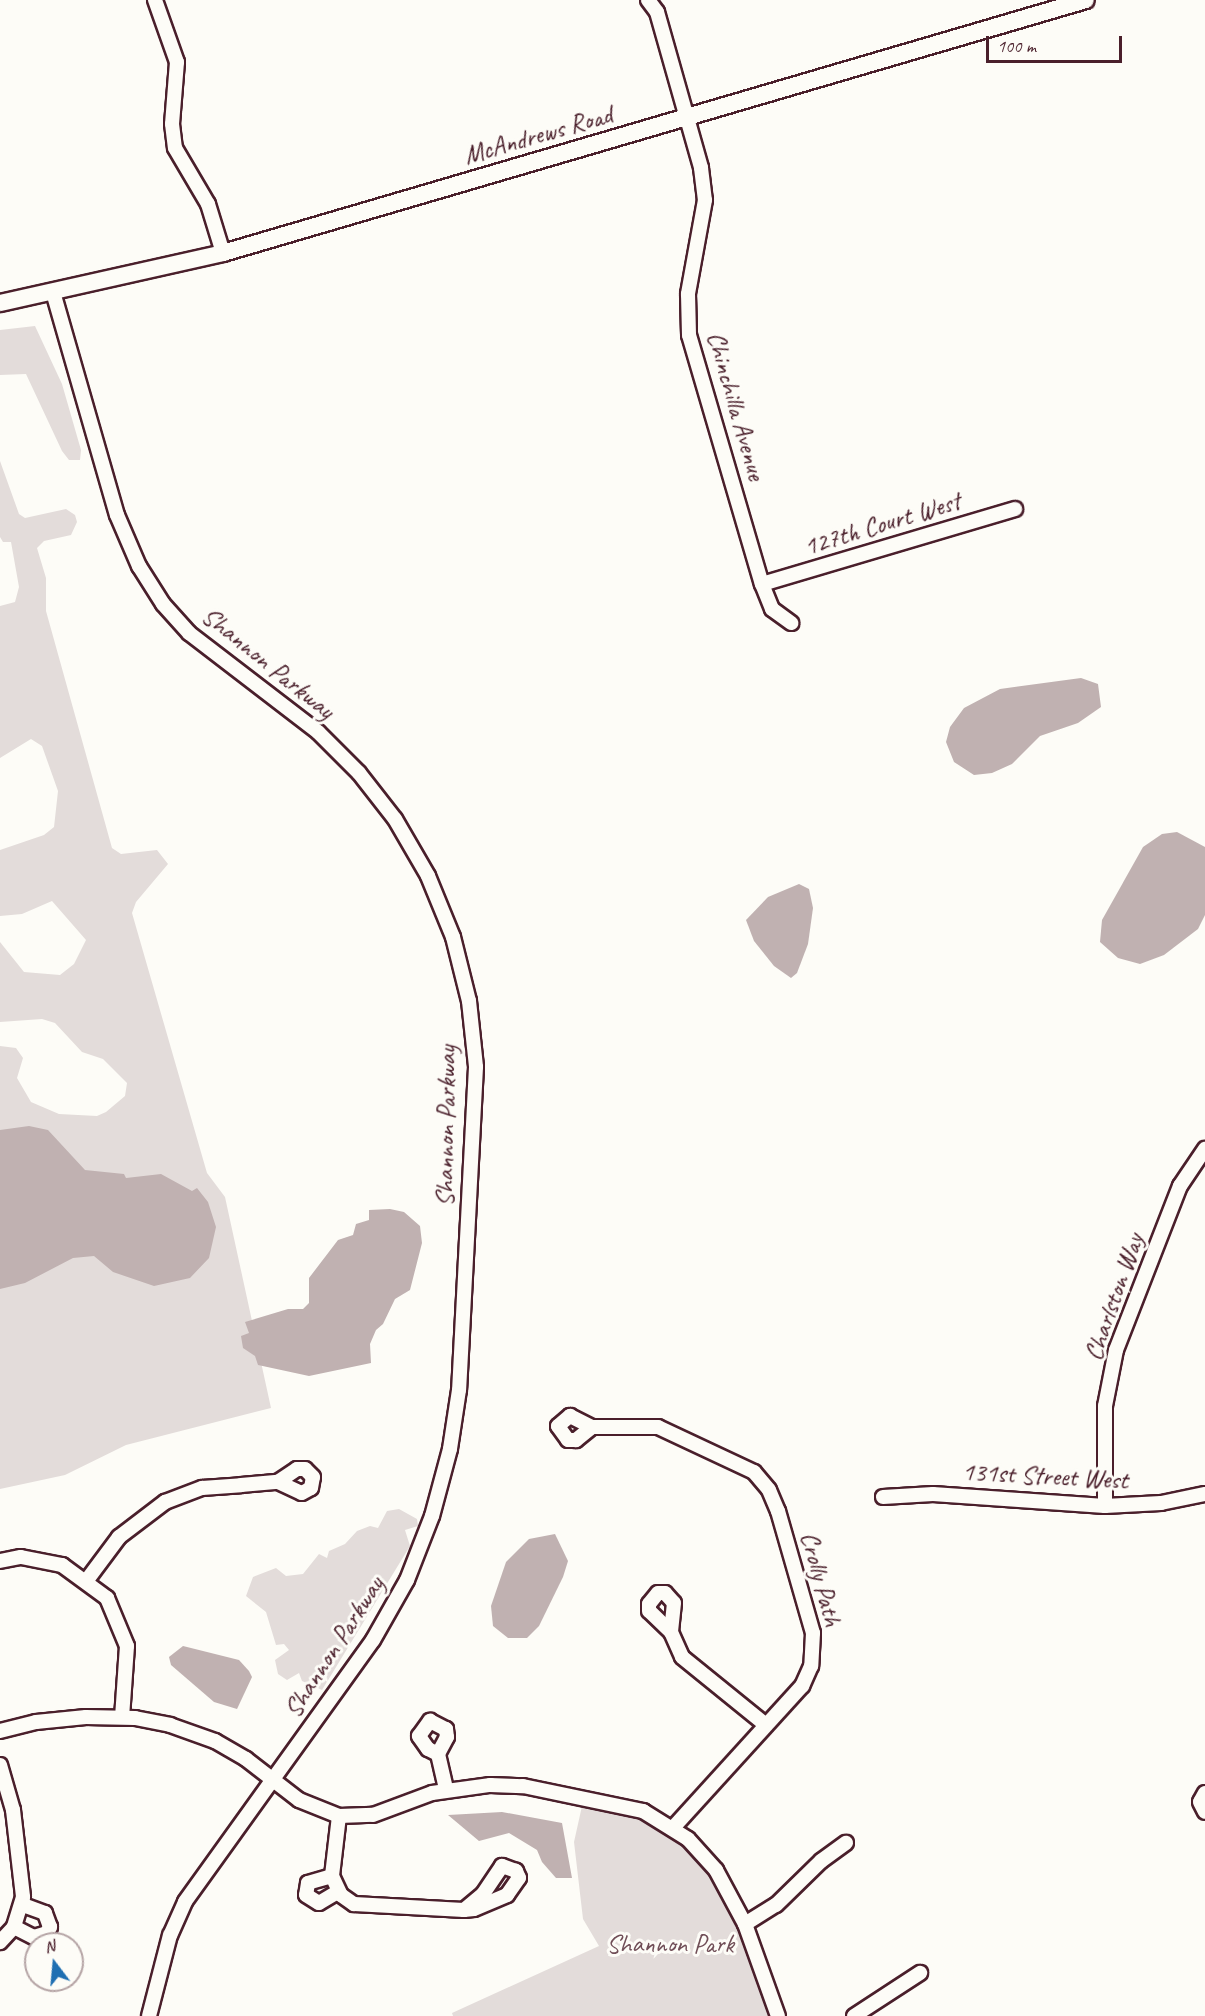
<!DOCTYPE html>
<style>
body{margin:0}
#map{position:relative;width:1205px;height:2016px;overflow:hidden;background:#fdfcf7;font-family:Caveat,sans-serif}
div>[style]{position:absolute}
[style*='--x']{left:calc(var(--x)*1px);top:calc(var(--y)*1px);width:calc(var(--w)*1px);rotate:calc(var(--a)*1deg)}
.green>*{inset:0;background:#e3dcda}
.water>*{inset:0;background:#c0b1b1}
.roads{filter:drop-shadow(2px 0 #4a1f2b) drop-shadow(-2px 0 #4a1f2b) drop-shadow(0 2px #4a1f2b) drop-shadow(0 -2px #4a1f2b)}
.minor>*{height:14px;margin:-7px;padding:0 7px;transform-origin:7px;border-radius:7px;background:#fdfcf7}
.major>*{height:16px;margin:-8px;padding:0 8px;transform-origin:8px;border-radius:8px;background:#fdfcf7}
span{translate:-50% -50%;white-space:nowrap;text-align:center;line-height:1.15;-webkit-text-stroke:6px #fdfcf7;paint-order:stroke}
.street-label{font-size:26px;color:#4a1f2b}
.park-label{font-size:26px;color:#704e57}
.north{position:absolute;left:24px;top:1932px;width:60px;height:60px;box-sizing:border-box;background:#fdfcf7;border:2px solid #b5a4a5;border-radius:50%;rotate:344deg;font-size:16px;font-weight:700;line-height:24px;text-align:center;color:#4a1f2b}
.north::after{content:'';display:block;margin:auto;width:21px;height:27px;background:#1f6fb2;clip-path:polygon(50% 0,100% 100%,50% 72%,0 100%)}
.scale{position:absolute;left:986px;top:36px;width:136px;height:27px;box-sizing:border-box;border:3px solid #4a1f2b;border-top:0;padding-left:8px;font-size:18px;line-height:21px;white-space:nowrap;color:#4a1f2b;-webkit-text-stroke:4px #fdfcf7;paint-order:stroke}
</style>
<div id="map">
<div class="green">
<div style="clip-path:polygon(35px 326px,62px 384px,81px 450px,80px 460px,69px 460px,62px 451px,26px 374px,0 375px,0 330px)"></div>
<div style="clip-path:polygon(0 461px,19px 514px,25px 518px,66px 509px,75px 515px,77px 522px,71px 535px,44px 541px,37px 548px,46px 578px,46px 611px,112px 848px,121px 854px,157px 850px,168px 864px,136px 902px,132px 913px,207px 1173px,225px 1197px,271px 1408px,126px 1445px,65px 1475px,0 1489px,0 1046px,16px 1048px,23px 1058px,17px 1078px,31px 1102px,59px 1114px,97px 1116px,106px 1112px,125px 1096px,127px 1083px,103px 1059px,82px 1052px,55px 1023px,42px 1019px,0 1022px,0 942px,24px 972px,60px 975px,74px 964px,86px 940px,52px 901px,22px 914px,0 916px,0 850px,44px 835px,54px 827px,58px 791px,42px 746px,31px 739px,0 758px,0 606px,15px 602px,19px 587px,11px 542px,3px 542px,0 537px)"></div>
<div style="clip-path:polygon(399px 1509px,417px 1519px,418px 1526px,405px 1530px,410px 1546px,322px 1690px,302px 1681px,299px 1673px,287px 1680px,278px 1674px,275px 1660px,289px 1650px,284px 1644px,276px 1645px,266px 1612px,246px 1596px,253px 1577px,276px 1568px,286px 1576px,303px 1574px,319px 1554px,327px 1558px,329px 1551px,345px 1544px,357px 1531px,370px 1526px,378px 1528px,387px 1511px)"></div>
<div style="clip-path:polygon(584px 1797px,673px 1828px,745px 1924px,780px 2016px,453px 2016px,452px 2013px,599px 1946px,583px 1919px,574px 1842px)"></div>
</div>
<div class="water">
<div style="clip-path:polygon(1081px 678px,1098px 684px,1101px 707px,1078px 723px,1040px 736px,1012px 764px,992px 773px,974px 775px,954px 762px,946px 742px,950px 727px,964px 708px,1000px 689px)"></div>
<div style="clip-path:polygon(1177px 832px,1205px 847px,1205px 915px,1198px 929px,1164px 955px,1140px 964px,1118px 958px,1100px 942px,1102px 920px,1143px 847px,1162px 834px)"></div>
<div style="clip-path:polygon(799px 884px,809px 889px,813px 908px,808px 944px,797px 973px,791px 978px,774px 966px,754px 941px,746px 920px,768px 897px)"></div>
<div style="clip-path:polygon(29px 1126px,48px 1130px,85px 1170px,124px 1174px,126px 1178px,161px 1174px,192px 1191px,197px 1188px,208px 1202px,216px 1227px,209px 1258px,190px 1278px,154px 1286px,113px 1272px,94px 1256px,73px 1258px,25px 1283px,0 1289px,0 1130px)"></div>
<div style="clip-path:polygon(390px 1209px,404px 1212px,420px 1226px,422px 1243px,410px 1290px,395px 1299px,383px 1324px,376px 1330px,370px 1344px,371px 1363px,309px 1376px,258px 1365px,255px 1356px,243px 1348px,241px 1336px,249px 1333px,245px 1322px,288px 1309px,303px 1309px,309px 1303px,309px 1278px,338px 1240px,353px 1235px,356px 1224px,369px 1220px,369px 1210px)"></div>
<div style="clip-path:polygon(555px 1534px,568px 1561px,563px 1577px,539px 1626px,527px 1638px,508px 1638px,493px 1626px,491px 1606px,506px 1562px,529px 1539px)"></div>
<div style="clip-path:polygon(183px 1646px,239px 1660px,249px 1671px,252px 1677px,237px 1709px,214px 1702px,171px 1665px,169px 1657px)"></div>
<div style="clip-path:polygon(502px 1812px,562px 1823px,572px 1878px,556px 1878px,542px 1862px,537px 1850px,509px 1833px,479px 1841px,448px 1815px)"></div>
</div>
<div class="roads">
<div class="minor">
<div style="--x:155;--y:0;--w:66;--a:70.5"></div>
<div style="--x:177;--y:62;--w:62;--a:94.6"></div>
<div style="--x:172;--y:124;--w:24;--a:83"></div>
<div style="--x:175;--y:148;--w:65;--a:59.5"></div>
<div style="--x:208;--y:204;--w:51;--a:73"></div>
<div style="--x:648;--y:0;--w:15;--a:53"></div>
<div style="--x:657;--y:12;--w:162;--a:74.2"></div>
<div style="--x:701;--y:168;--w:32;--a:83"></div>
<div style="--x:705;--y:200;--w:96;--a:100.3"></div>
<div style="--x:688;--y:294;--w:41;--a:88.6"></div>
<div style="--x:689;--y:335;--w:259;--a:73.7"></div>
<div style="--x:762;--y:584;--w:27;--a:68"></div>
<div style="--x:772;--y:609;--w:24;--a:36"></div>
<div style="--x:53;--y:292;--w:232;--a:74"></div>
<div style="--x:117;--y:515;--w:56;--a:66.7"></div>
<div style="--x:139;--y:566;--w:45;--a:57.7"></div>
<div style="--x:163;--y:604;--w:39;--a:48"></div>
<div style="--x:189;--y:633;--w:163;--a:37.5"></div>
<div style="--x:318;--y:732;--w:58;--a:45"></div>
<div style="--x:359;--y:773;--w:58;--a:52"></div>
<div style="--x:395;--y:819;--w:66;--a:59.9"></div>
<div style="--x:428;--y:876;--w:66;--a:67.7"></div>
<div style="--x:453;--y:937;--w:66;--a:76"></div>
<div style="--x:469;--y:1001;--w:66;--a:83.9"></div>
<div style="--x:476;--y:1067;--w:323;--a:93"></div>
<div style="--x:459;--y:1390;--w:60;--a:98.7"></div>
<div style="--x:450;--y:1449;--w:69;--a:105"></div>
<div style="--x:432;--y:1516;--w:69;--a:111.3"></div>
<div style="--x:407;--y:1580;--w:69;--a:119.5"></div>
<div style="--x:373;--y:1640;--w:322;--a:125.7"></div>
<div style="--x:185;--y:1902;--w:36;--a:114"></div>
<div style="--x:170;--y:1935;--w:84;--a:104.5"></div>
<div style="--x:762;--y:584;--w:264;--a:-16.5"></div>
<div style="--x:592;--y:1427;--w:21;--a:141"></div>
<div style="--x:576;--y:1440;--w:8;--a:180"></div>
<div style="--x:568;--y:1440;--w:17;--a:-126"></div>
<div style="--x:558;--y:1426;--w:16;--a:-40"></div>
<div style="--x:570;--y:1416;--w:25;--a:27"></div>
<div style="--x:592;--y:1427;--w:66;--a:0"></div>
<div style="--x:658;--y:1427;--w:106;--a:25.1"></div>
<div style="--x:754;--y:1472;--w:23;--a:50"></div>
<div style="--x:769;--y:1490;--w:23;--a:67"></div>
<div style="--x:778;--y:1511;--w:127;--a:74"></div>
<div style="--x:813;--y:1633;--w:33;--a:93"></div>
<div style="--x:811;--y:1666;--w:22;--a:114"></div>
<div style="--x:802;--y:1686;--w:192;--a:132.3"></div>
<div style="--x:883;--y:1497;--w:50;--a:-3.4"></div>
<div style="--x:933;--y:1494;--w:172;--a:4"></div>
<div style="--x:1105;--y:1506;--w:56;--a:-3.1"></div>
<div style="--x:1161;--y:1503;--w:45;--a:-11.6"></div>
<div style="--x:1105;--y:1506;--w:100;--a:-90"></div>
<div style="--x:1105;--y:1406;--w:57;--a:-78.9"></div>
<div style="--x:1116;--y:1350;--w:176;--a:-68.7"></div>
<div style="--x:1180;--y:1186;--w:45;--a:-56"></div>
<div style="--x:0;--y:1561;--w:21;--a:-11"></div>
<div style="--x:21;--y:1557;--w:42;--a:11"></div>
<div style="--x:62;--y:1565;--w:56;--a:36.3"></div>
<div style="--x:107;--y:1598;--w:52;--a:67.4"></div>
<div style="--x:127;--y:1646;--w:71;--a:94"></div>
<div style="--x:87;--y:1580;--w:54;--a:-53.3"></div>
<div style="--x:119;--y:1537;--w:58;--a:-37.3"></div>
<div style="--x:165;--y:1502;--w:40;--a:-21"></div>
<div style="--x:202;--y:1488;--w:39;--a:-4"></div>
<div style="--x:241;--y:1485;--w:37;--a:-5"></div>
<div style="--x:278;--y:1482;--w:26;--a:25"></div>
<div style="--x:302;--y:1493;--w:10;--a:-29"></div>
<div style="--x:311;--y:1488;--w:11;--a:-80"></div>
<div style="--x:313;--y:1477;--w:11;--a:-135"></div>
<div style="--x:305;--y:1469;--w:8;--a:180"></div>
<div style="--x:297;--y:1469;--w:23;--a:146"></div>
<div style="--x:671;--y:1632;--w:30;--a:-136"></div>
<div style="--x:649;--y:1611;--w:7;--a:-90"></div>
<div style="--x:649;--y:1604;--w:14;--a:-51"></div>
<div style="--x:658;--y:1593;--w:7;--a:0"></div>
<div style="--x:665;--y:1593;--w:13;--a:48"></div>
<div style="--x:674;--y:1603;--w:29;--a:96"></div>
<div style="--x:671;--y:1632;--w:27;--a:66"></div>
<div style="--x:682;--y:1657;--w:108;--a:39"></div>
<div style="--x:0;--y:1731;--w:37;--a:-14"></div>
<div style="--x:36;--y:1722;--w:50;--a:-5.7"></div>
<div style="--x:86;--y:1717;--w:49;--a:1.2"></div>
<div style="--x:135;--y:1718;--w:36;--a:11"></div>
<div style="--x:170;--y:1725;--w:48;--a:19.6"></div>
<div style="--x:215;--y:1741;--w:36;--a:30"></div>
<div style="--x:246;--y:1759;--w:67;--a:37.7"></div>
<div style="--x:299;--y:1800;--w:43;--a:21.8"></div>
<div style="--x:339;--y:1816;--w:34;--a:-2"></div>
<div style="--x:373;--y:1815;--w:63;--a:-20.4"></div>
<div style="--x:432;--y:1793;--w:59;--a:-7.9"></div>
<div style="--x:490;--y:1785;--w:33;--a:2"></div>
<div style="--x:523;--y:1786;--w:123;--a:11.8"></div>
<div style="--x:643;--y:1811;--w:53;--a:31.9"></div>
<div style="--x:688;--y:1839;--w:42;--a:47.9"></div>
<div style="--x:716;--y:1870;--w:61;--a:61.8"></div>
<div style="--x:745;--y:1924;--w:98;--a:70.3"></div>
<div style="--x:438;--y:1754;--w:11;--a:-153"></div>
<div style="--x:428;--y:1749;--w:16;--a:-125"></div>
<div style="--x:419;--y:1736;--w:19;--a:-54"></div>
<div style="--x:430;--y:1721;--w:18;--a:27"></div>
<div style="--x:446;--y:1729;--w:8;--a:83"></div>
<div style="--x:447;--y:1737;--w:19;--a:118"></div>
<div style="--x:438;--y:1754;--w:37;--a:77"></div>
<div style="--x:0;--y:1765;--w:47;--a:73.9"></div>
<div style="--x:13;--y:1810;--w:88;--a:83.4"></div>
<div style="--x:23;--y:1897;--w:31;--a:107"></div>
<div style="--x:14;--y:1927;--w:21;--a:133"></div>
<div style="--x:1205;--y:1793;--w:10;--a:119"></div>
<div style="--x:1200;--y:1802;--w:11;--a:63"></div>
<div style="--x:339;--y:1816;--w:60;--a:96.7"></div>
<div style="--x:332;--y:1876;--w:21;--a:65"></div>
<div style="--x:341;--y:1895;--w:16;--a:35"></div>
<div style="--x:354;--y:1904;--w:110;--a:3.1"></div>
<div style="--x:464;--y:1910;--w:10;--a:-6"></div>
<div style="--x:474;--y:1909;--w:36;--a:-23"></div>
<div style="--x:507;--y:1895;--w:21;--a:-55"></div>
<div style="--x:519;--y:1878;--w:8;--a:-113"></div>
<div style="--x:516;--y:1871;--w:15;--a:-160"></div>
<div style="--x:502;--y:1866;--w:34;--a:124"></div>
<div style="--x:483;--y:1894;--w:25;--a:140"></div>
<div style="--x:332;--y:1876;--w:25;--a:164"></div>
<div style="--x:308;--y:1883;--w:12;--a:99"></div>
<div style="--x:306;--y:1895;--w:15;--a:32"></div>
<div style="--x:319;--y:1903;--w:23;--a:-31"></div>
<div style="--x:745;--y:1924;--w:36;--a:-32"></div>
<div style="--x:776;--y:1905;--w:63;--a:-44.4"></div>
<div style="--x:821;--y:1861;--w:31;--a:-36"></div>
<div style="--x:14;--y:1927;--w:22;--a:27"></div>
<div style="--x:34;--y:1937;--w:14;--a:-17"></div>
<div style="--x:47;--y:1933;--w:7;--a:-63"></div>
<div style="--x:50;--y:1927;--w:15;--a:-110"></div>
<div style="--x:45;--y:1913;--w:23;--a:-160"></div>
<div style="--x:854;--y:2016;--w:79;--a:-33.1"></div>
</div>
<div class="major">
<div style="--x:0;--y:303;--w:229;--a:-12.6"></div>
<div style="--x:223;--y:253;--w:899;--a:-16.34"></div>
</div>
</div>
<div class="street-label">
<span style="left:538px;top:135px;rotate:-16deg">McAndrews Road</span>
<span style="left:736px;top:406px;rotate:74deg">Chinchilla Avenue</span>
<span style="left:882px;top:524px;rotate:-17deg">127th Court West</span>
<span style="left:268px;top:663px;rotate:39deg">Shannon Parkway</span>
<span style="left:446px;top:1126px;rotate:-89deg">Shannon Parkway</span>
<span style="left:1114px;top:1297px;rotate:-71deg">Charlston Way</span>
<span style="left:1045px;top:1476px;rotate:3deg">131st Street West</span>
<span style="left:821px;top:1579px;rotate:75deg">Crolly Path</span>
<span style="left:334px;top:1647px;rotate:-57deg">Shannon Parkway</span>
</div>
<div class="park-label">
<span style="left:670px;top:1944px">Shannon Park</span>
</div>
<div class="north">N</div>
<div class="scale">100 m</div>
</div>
